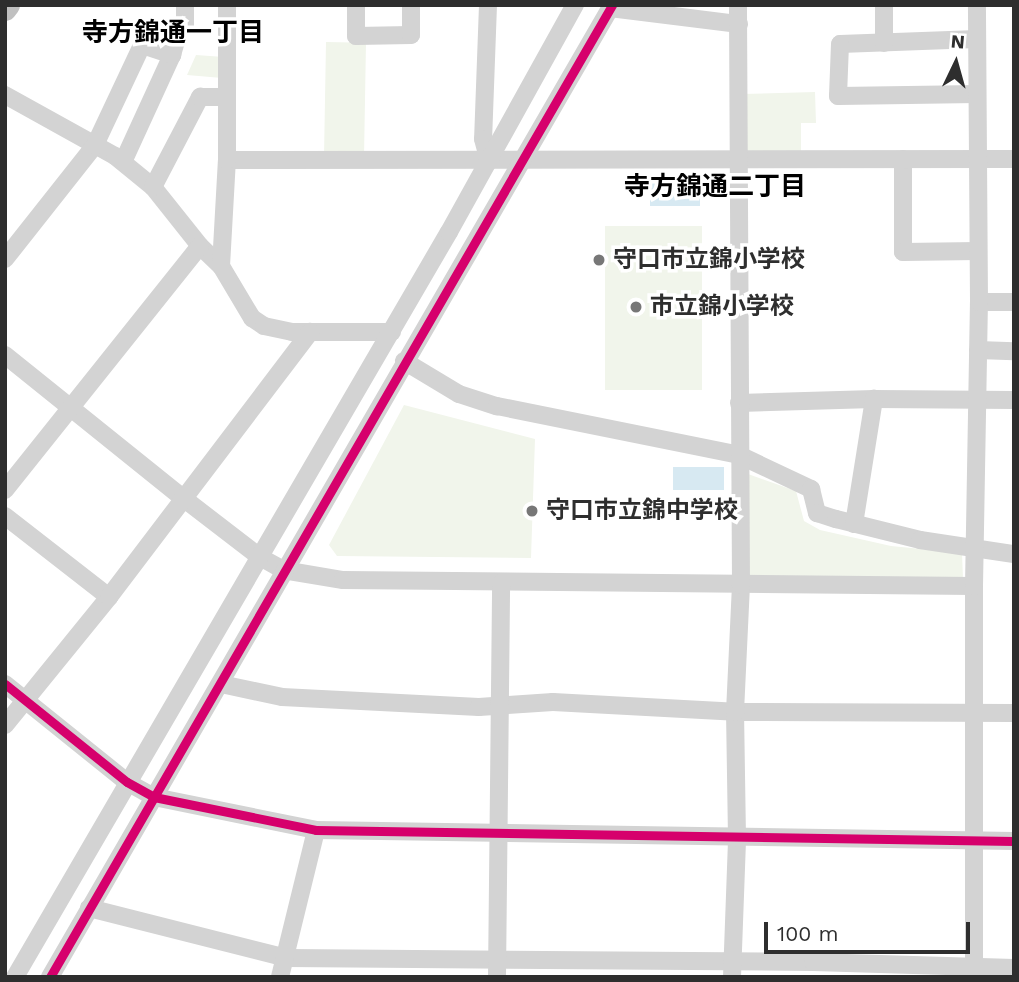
<!DOCTYPE html>
<meta charset="utf-8">
<style>
body{margin:0}
#map{position:relative;width:1019px;height:982px;overflow:hidden;background:#fff;font-family:"Work Sans","Noto Sans JP",sans-serif}
div>[style]{position:absolute}
[style*='--x']{left:calc(var(--x)*1px);top:calc(var(--y)*1px);width:calc(var(--w)*1px);rotate:calc(var(--a)*1deg)}
.green>*{inset:0;background:#f1f5eb;transform-origin:0 0}
.water>*{inset:0;background:#d7e9f2;transform-origin:0 0}
.minor>*{height:18px;margin:-9px;padding:0 9px;transform-origin:9px;border-radius:9px;background:#d3d3d3}
.highway>*{height:24px;margin:-12px;padding:0 12px;transform-origin:12px;border-radius:12px;background:#c0c0c0}
.cycleway>*{height:9px;margin:-4.5px;padding:0 4.5px;transform-origin:4.5px;border-radius:4.5px;background:#d6006c}
.dots>*{width:19px;height:19px;translate:-50% -50%;box-sizing:border-box;border:4px solid #fff;border-radius:50%}
span{translate:-50% -50%;white-space:nowrap;text-align:center;line-height:1.15;-webkit-text-stroke:7px #fff;paint-order:stroke}
.poi-label{font-size:24px;color:#2e2e2e;font-weight:700}
.left{translate:0 -50%;text-align:left}
.neighbourhood-label{font-size:26px;color:#000;font-weight:700}
.frame{position:absolute;inset:0;border:7px solid #2e2e2e;pointer-events:none}
.north{position:absolute;left:921px;top:28px;width:70px;height:70px;-webkit-text-stroke:5px #fff;paint-order:stroke;rotate:5deg;font-size:19px;font-weight:700;line-height:28px;text-align:center;color:#2e2e2e}
.north::after{content:'';display:block;margin:auto;width:24px;height:32px;background:#2e2e2e;clip-path:polygon(50% 0,100% 100%,50% 72%,0 100%)}
.scale{position:absolute;left:764px;top:922px;width:206px;height:32px;box-sizing:border-box;border:4px solid #2e2e2e;border-top:0;padding-left:9px;font-size:21px;line-height:24px;white-space:nowrap;color:#2e2e2e;-webkit-text-stroke:5px #fff;paint-order:stroke}
</style>
<div id="map">
<div class="green">
<div style="left:326px;top:42px;width:40px;height:111px;rotate:1deg"></div>
<div style="clip-path:polygon(196px 55px,224px 57px,222px 78px,187px 75px)"></div>
<div style="clip-path:polygon(815px 92px,816px 123px,801px 123px,801px 151px,743px 152px,742px 94px)"></div>
<div style="left:605px;top:226px;width:97px;height:164px"></div>
<div style="clip-path:polygon(404px 405px,535px 439px,531px 558px,337px 556px,329px 545px)"></div>
<div style="clip-path:polygon(748px 474px,796px 491px,804px 521px,820px 530px,891px 546px,962px 553px,963px 579px,749px 576px)"></div>
</div>
<div class="water">
<div style="left:650px;top:182px;width:50px;height:24px"></div>
<div style="left:673px;top:467px;width:51px;height:23px"></div>
</div>
<div class="minor">
<div style="--x:356;--y:5;--w:31;--a:90"></div>
<div style="--x:356;--y:36;--w:55;--a:-1"></div>
<div style="--x:411;--y:35;--w:30;--a:-90"></div>
<div style="--x:488;--y:5;--w:134;--a:92.1"></div>
<div style="--x:483;--y:139;--w:23;--a:75"></div>
<div style="--x:610;--y:8;--w:130;--a:7.1"></div>
<div style="--x:977;--y:39;--w:137;--a:177.9"></div>
<div style="--x:840;--y:44;--w:52;--a:92.2"></div>
<div style="--x:838;--y:96;--w:139;--a:-0.8"></div>
<div style="--x:884;--y:43;--w:38;--a:-90"></div>
<div style="--x:5;--y:95;--w:126;--a:29"></div>
<div style="--x:115;--y:156;--w:49;--a:39.2"></div>
<div style="--x:153;--y:187;--w:75;--a:51.5"></div>
<div style="--x:200;--y:246;--w:29;--a:44"></div>
<div style="--x:221;--y:266;--w:61;--a:59.2"></div>
<div style="--x:252;--y:318;--w:14;--a:34"></div>
<div style="--x:264;--y:326;--w:29;--a:12"></div>
<div style="--x:292;--y:332;--w:100;--a:0"></div>
<div style="--x:903;--y:159;--w:93;--a:90"></div>
<div style="--x:903;--y:252;--w:75;--a:-0.8"></div>
<div style="--x:227;--y:160;--w:787;--a:-0.07"></div>
<div style="--x:123;--y:162;--w:118;--a:-65.4"></div>
<div style="--x:172;--y:55;--w:25;--a:-74"></div>
<div style="--x:179;--y:31;--w:7;--a:-34"></div>
<div style="--x:185;--y:27;--w:22;--a:-90"></div>
<div style="--x:153;--y:187;--w:102;--a:-62.4"></div>
<div style="--x:200;--y:97;--w:27;--a:0"></div>
<div style="--x:5;--y:259;--w:145;--a:-51.7"></div>
<div style="--x:95;--y:145;--w:110;--a:-64.8"></div>
<div style="--x:142;--y:45;--w:32;--a:18"></div>
<div style="--x:221;--y:266;--w:106;--a:-86.8"></div>
<div style="--x:227;--y:160;--w:155;--a:-90"></div>
<div style="--x:979;--y:302;--w:35;--a:0"></div>
<div style="--x:978;--y:350;--w:36;--a:2"></div>
<div style="--x:5;--y:355;--w:228;--a:38.8"></div>
<div style="--x:183;--y:498;--w:97;--a:37.5"></div>
<div style="--x:260;--y:557;--w:26;--a:29"></div>
<div style="--x:283;--y:570;--w:61;--a:9.5"></div>
<div style="--x:343;--y:580;--w:631;--a:0.54"></div>
<div style="--x:404;--y:361;--w:64;--a:31"></div>
<div style="--x:459;--y:394;--w:40;--a:18"></div>
<div style="--x:497;--y:406;--w:247;--a:11.4"></div>
<div style="--x:739;--y:455;--w:80;--a:25.3"></div>
<div style="--x:811;--y:489;--w:25;--a:76"></div>
<div style="--x:817;--y:513;--w:20;--a:18"></div>
<div style="--x:836;--y:519;--w:87;--a:14"></div>
<div style="--x:920;--y:540;--w:95;--a:8.5"></div>
<div style="--x:739;--y:403;--w:135;--a:-1.7"></div>
<div style="--x:874;--y:399;--w:140;--a:0.4"></div>
<div style="--x:5;--y:490;--w:312;--a:-51.4"></div>
<div style="--x:5;--y:516;--w:132;--a:37.9"></div>
<div style="--x:854;--y:524;--w:127;--a:-80.9"></div>
<div style="--x:5;--y:684;--w:156;--a:38.8"></div>
<div style="--x:127;--y:782;--w:31;--a:29"></div>
<div style="--x:154;--y:797;--w:165;--a:11.5"></div>
<div style="--x:316;--y:830;--w:698;--a:0.9"></div>
<div style="--x:221;--y:684;--w:62;--a:12"></div>
<div style="--x:282;--y:697;--w:197;--a:2.9"></div>
<div style="--x:479;--y:707;--w:74;--a:-3.9"></div>
<div style="--x:553;--y:702;--w:182;--a:3.1"></div>
<div style="--x:735;--y:712;--w:279;--a:0.2"></div>
<div style="--x:5;--y:725;--w:165;--a:-50.9"></div>
<div style="--x:109;--y:597;--w:333;--a:-52.8"></div>
<div style="--x:89;--y:908;--w:203;--a:14.2"></div>
<div style="--x:286;--y:958;--w:527;--a:0.43"></div>
<div style="--x:813;--y:962;--w:201;--a:1.7"></div>
<div style="--x:15;--y:977;--w:862;--a:-59.78"></div>
<div style="--x:449;--y:232;--w:260;--a:-61"></div>
<div style="--x:50;--y:977;--w:1123;--a:-59.96"></div>
<div style="--x:280;--y:977;--w:151;--a:-76.2"></div>
<div style="--x:497;--y:977;--w:394;--a:-89.4"></div>
<div style="--x:732;--y:977;--w:139;--a:-87.9"></div>
<div style="--x:737;--y:838;--w:126;--a:-90.9"></div>
<div style="--x:735;--y:712;--w:127;--a:-87.3"></div>
<div style="--x:741;--y:585;--w:580;--a:-90.3"></div>
<div style="--x:974;--y:977;--w:391;--a:-90"></div>
<div style="--x:974;--y:586;--w:284;--a:-89"></div>
<div style="--x:979;--y:302;--w:297;--a:-90.4"></div>
</div>
<div class="highway">
<div style="--x:5;--y:9;--w:5;--a:-53"></div>
</div>
<div class="cycleway">
<div style="--x:5;--y:684;--w:156;--a:38.8"></div>
<div style="--x:127;--y:782;--w:31;--a:29"></div>
<div style="--x:154;--y:797;--w:165;--a:11.5"></div>
<div style="--x:316;--y:830;--w:698;--a:0.9"></div>
<div style="--x:50;--y:977;--w:1123;--a:-59.96"></div>
</div>
<div class="dots">
<div style="left:599px;top:260px;background:#777"></div>
<div style="left:636px;top:307px;background:#777"></div>
<div style="left:532px;top:511px;background:#777"></div>
</div>
<div class="poi-label">
<span class="left" style="left:613px;top:260px">守口市立錦小学校</span>
<span class="left" style="left:650px;top:307px">市立錦小学校</span>
<span class="left" style="left:546px;top:511px">守口市立錦中学校</span>
</div>
<div class="neighbourhood-label">
<span style="left:173px;top:33px">寺方錦通一丁目</span>
<span style="left:715px;top:187px">寺方錦通二丁目</span>
</div>
<div class="frame"></div>
<div class="north">N</div>
<div class="scale">100 m</div>
</div>
